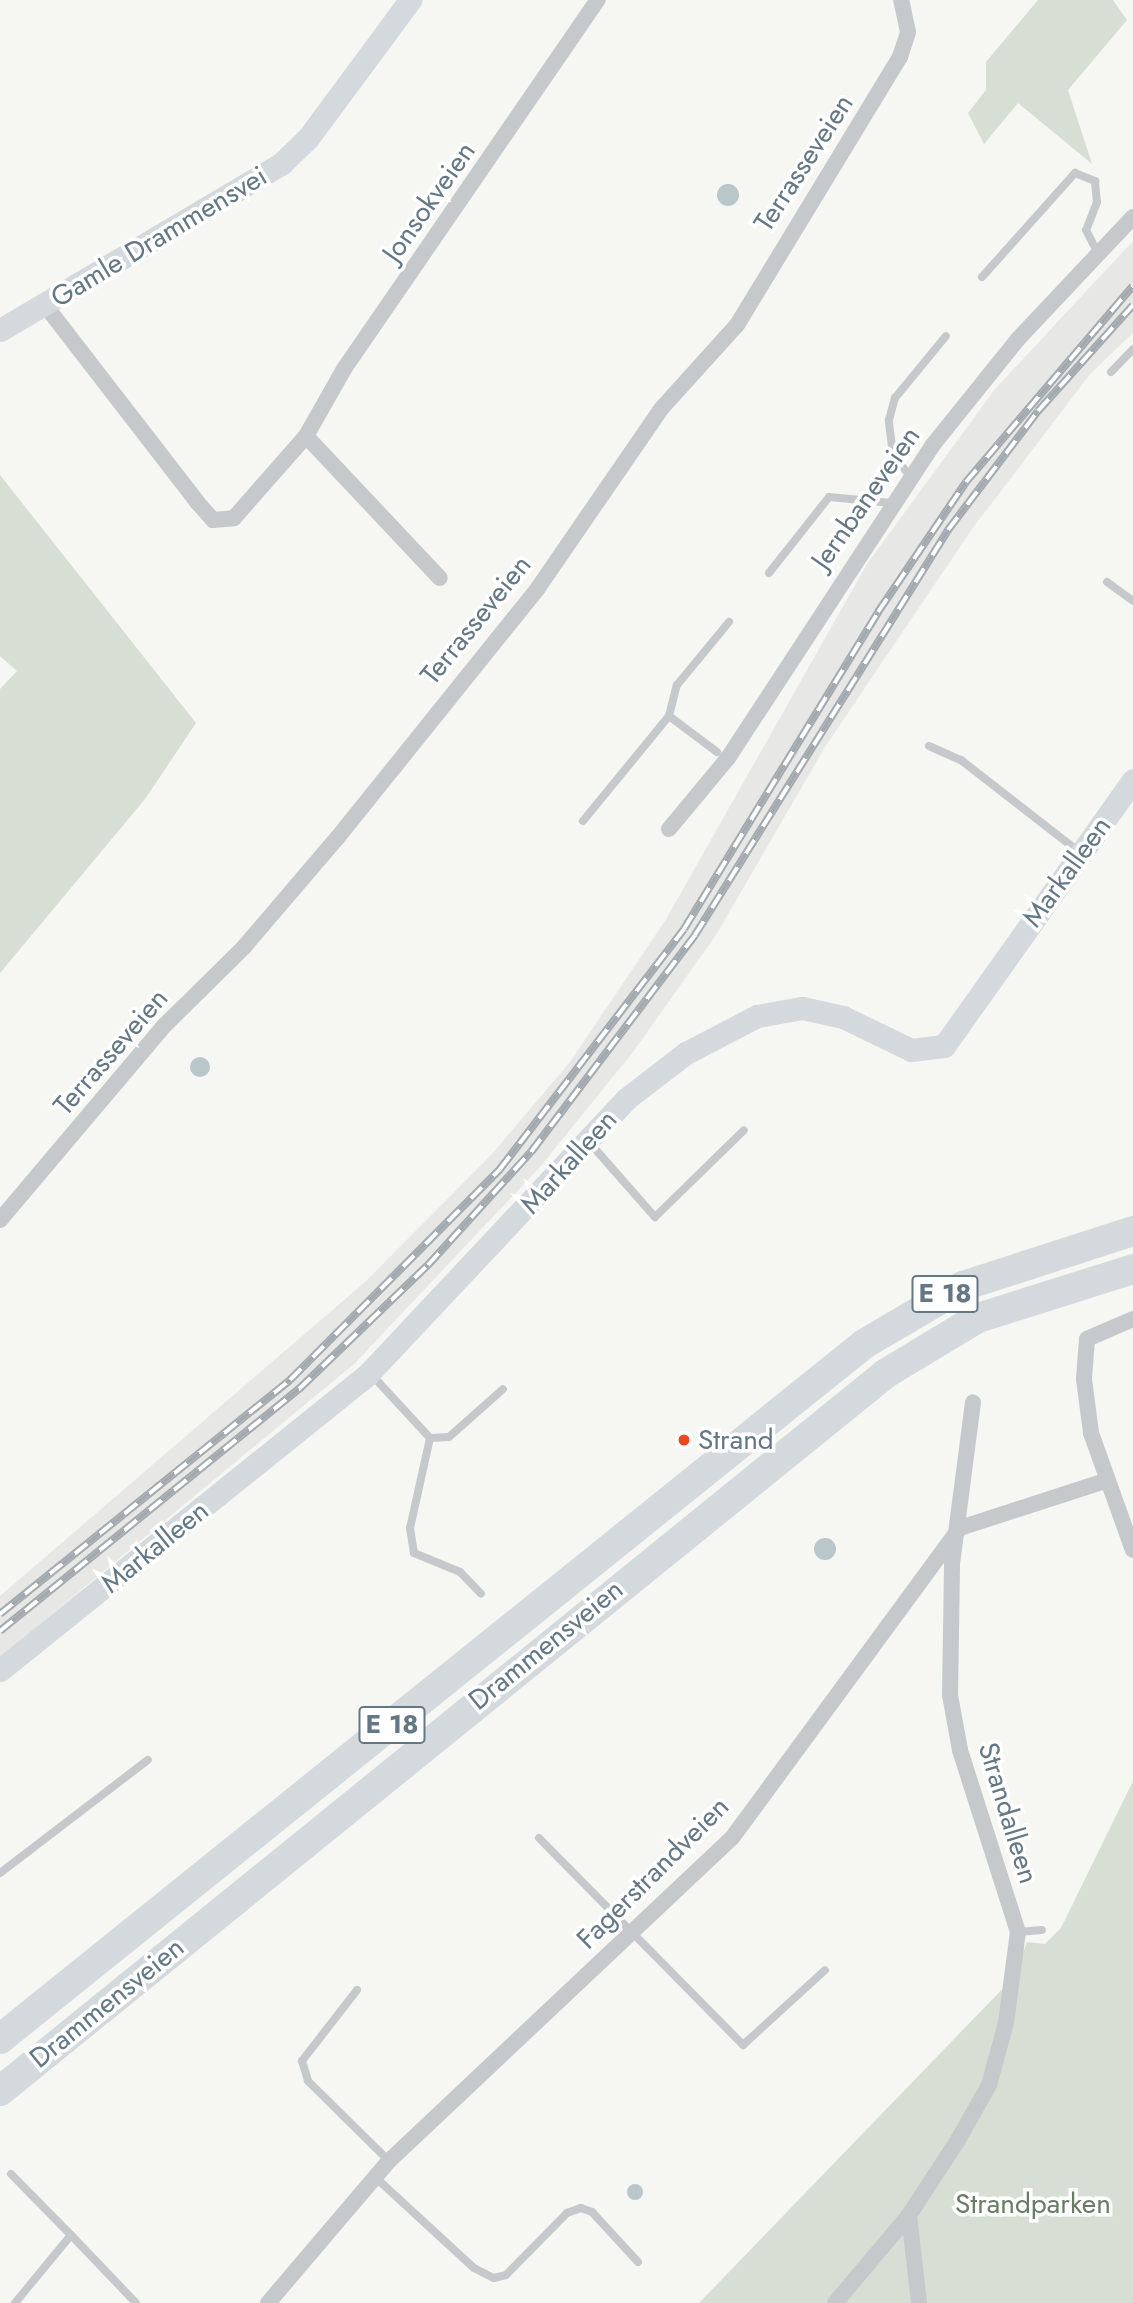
<!DOCTYPE html>
<style>
body{margin:0}
#map{position:relative;width:1133px;height:2303px;overflow:hidden;background:#f6f6f2;font-family:Jost,sans-serif}
div>[style]{position:absolute}
[style*='--x']{left:calc(var(--x)*1px);top:calc(var(--y)*1px);width:calc(var(--w)*1px);rotate:calc(var(--a)*1deg)}
.built>*{inset:0;background:#e7e8e6}
.green>*{inset:0;background:#d7ded3}
.water>*{inset:0;background:#bac7ca}
.round{border-radius:50%}
.lane>*{height:8px;margin:-4px;padding:0 4px;transform-origin:4px;border-radius:4px;background:#c6c9cc}
.street>*{height:16px;margin:-8px;padding:0 8px;transform-origin:8px;border-radius:8px;background:#c6c9cc}
.secondary>*{height:23px;margin:-11.5px;padding:0 11.5px;transform-origin:11.5px;border-radius:11.5px;background:#d4d9dd}
.highway>*{height:30px;margin:-15px;padding:0 15px;transform-origin:15px;border-radius:15px;background:#d4d9dd}
.rail>*{height:8px;margin-top:-4px;transform-origin:0;background:repeating-linear-gradient(90deg,#fff 0 16px,#a3aaaf 0 32px);box-sizing:border-box;border-block:2px solid #a3aaaf}
.dots>*{width:19px;height:19px;translate:-50% -50%;box-sizing:border-box;border:4px solid #fff;border-radius:50%}
span{translate:-50% -50%;white-space:nowrap;text-align:center;line-height:1.15;-webkit-text-stroke:7px #fff;paint-order:stroke}
.shield-label span{padding:2px 5px;background:#fff;border:2px solid;border-radius:5px;-webkit-text-stroke-width:0}
.shield-label{font-size:26px;color:#647785;font-weight:700}
.street-label{font-size:28px;color:#647785}
.poi-label{font-size:28px;color:#647785}
.left{translate:0 -50%;text-align:left}
.park-label{font-size:28px;color:#687c63}
</style>
<div id="map">
<div class="built">
<div style="clip-path:polygon(1133px 241px,1133px 333px,1091px 373px,972px 529px,825px 747px,716px 935px,633px 1052px,540px 1167px,354px 1364px,0 1657px,0 1596px,365px 1282px,491px 1155px,570px 1062px,665px 921px,867px 564px,995px 389px)"></div>
</div>
<div class="green">
<div style="clip-path:polygon(1038px 0,1113px 0,1127px 20px,1068px 90px,1092px 164px,1018px 103px,984px 144px,968px 113px,986px 90px,986px 62px)"></div>
<div style="clip-path:polygon(0 475px,196px 723px,145px 799px,0 973px,0 689px,17px 671px,0 656px)"></div>
<div style="clip-path:polygon(1133px 1781px,1133px 2303px,699px 2303px,1014px 1977px,1027px 1942px,1045px 1944px,1061px 1928px)"></div>
</div>
<div class="water">
<div class="round" style="left:717px;top:184px;width:22px;height:22px"></div>
<div class="round" style="left:190px;top:1057px;width:20px;height:20px"></div>
<div class="round" style="left:814px;top:1538px;width:22px;height:22px"></div>
<div class="round" style="left:627px;top:2184px;width:16px;height:16px"></div>
</div>
<div class="lane">
<div style="--x:982;--y:277;--w:140;--a:-48.2"></div>
<div style="--x:1075;--y:173;--w:22;--a:22"></div>
<div style="--x:1095;--y:181;--w:21;--a:85"></div>
<div style="--x:1097;--y:202;--w:30;--a:111"></div>
<div style="--x:1086;--y:230;--w:25;--a:63"></div>
<div style="--x:1111;--y:372;--w:32;--a:-46"></div>
<div style="--x:910;--y:476;--w:27;--a:-129"></div>
<div style="--x:893;--y:455;--w:35;--a:-97"></div>
<div style="--x:889;--y:420;--w:23;--a:-75"></div>
<div style="--x:895;--y:398;--w:80;--a:-50.6"></div>
<div style="--x:769;--y:573;--w:97;--a:-51.7"></div>
<div style="--x:829;--y:497;--w:63;--a:5.4"></div>
<div style="--x:1107;--y:582;--w:32;--a:36"></div>
<div style="--x:929;--y:746;--w:35;--a:24"></div>
<div style="--x:961;--y:760;--w:148;--a:37.9"></div>
<div style="--x:717;--y:752;--w:60;--a:-143.1"></div>
<div style="--x:669;--y:716;--w:32;--a:-76"></div>
<div style="--x:677;--y:685;--w:82;--a:-50.5"></div>
<div style="--x:583;--y:821;--w:136;--a:-50.7"></div>
<div style="--x:589;--y:1142;--w:100;--a:48.7"></div>
<div style="--x:655;--y:1217;--w:124;--a:-44.3"></div>
<div style="--x:371;--y:1374;--w:87;--a:47.3"></div>
<div style="--x:430;--y:1438;--w:92;--a:102.5"></div>
<div style="--x:410;--y:1528;--w:25;--a:81"></div>
<div style="--x:414;--y:1553;--w:50;--a:22.4"></div>
<div style="--x:460;--y:1572;--w:30;--a:46"></div>
<div style="--x:430;--y:1438;--w:19;--a:-3"></div>
<div style="--x:449;--y:1437;--w:72;--a:-41.6"></div>
<div style="--x:539;--y:1838;--w:291;--a:45.4"></div>
<div style="--x:743;--y:2045;--w:111;--a:-42.4"></div>
<div style="--x:0;--y:1873;--w:186;--a:-37.4"></div>
<div style="--x:1018;--y:1932;--w:24;--a:-5"></div>
<div style="--x:357;--y:1990;--w:90;--a:127.8"></div>
<div style="--x:302;--y:2061;--w:21;--a:73"></div>
<div style="--x:308;--y:2081;--w:114;--a:44.6"></div>
<div style="--x:11;--y:2174;--w:86;--a:45.5"></div>
<div style="--x:375;--y:2177;--w:134;--a:42.6"></div>
<div style="--x:474;--y:2268;--w:22;--a:27"></div>
<div style="--x:494;--y:2278;--w:12;--a:-14"></div>
<div style="--x:506;--y:2275;--w:87;--a:-45.5"></div>
<div style="--x:567;--y:2213;--w:15;--a:-20"></div>
<div style="--x:581;--y:2208;--w:12;--a:20"></div>
<div style="--x:592;--y:2212;--w:68;--a:47.4"></div>
<div style="--x:15;--y:2303;--w:88;--a:-50.5"></div>
<div style="--x:71;--y:2235;--w:94;--a:46.3"></div>
</div>
<div class="street">
<div style="--x:45;--y:305;--w:249;--a:52.3"></div>
<div style="--x:197;--y:502;--w:24;--a:48"></div>
<div style="--x:213;--y:520;--w:21;--a:-5"></div>
<div style="--x:234;--y:518;--w:109;--a:-48.7"></div>
<div style="--x:306;--y:436;--w:77;--a:-60.4"></div>
<div style="--x:344;--y:369;--w:448;--a:-55.5"></div>
<div style="--x:306;--y:436;--w:195;--a:46.7"></div>
<div style="--x:669;--y:829;--w:92;--a:-50.3"></div>
<div style="--x:728;--y:758;--w:373;--a:-56.8"></div>
<div style="--x:932;--y:446;--w:137;--a:-51.2"></div>
<div style="--x:1018;--y:339;--w:168;--a:-46.7"></div>
<div style="--x:0;--y:1220;--w:254;--a:-49.8"></div>
<div style="--x:164;--y:1026;--w:112;--a:-44.6"></div>
<div style="--x:244;--y:947;--w:145;--a:-49.5"></div>
<div style="--x:338;--y:837;--w:319;--a:-51.2"></div>
<div style="--x:538;--y:588;--w:217;--a:-55.5"></div>
<div style="--x:661;--y:409;--w:113;--a:-47.9"></div>
<div style="--x:737;--y:325;--w:314;--a:-58.7"></div>
<div style="--x:900;--y:57;--w:26;--a:-72"></div>
<div style="--x:908;--y:32;--w:33;--a:-102"></div>
<div style="--x:1133;--y:1319;--w:50;--a:156.5"></div>
<div style="--x:1087;--y:1339;--w:40;--a:94.3"></div>
<div style="--x:1084;--y:1379;--w:54;--a:82.6"></div>
<div style="--x:1091;--y:1433;--w:124;--a:70.3"></div>
<div style="--x:909;--y:2215;--w:89;--a:83.5"></div>
<div style="--x:268;--y:2303;--w:187;--a:-49.6"></div>
<div style="--x:389;--y:2161;--w:471;--a:-43.3"></div>
<div style="--x:732;--y:1838;--w:385;--a:-53.7"></div>
<div style="--x:960;--y:1528;--w:152;--a:-18"></div>
<div style="--x:835;--y:2303;--w:115;--a:-49.9"></div>
<div style="--x:909;--y:2215;--w:90;--a:-56.8"></div>
<div style="--x:958;--y:2140;--w:63;--a:-60.6"></div>
<div style="--x:989;--y:2085;--w:64;--a:-74.7"></div>
<div style="--x:1006;--y:2023;--w:92;--a:-82.5"></div>
<div style="--x:1018;--y:1932;--w:191;--a:-107.7"></div>
<div style="--x:960;--y:1750;--w:56;--a:-100.3"></div>
<div style="--x:950;--y:1695;--w:131;--a:-89.1"></div>
<div style="--x:952;--y:1564;--w:163;--a:-82.6"></div>
</div>
<div class="secondary">
<div style="--x:0;--y:330;--w:328;--a:-30.6"></div>
<div style="--x:282;--y:163;--w:36;--a:-44"></div>
<div style="--x:308;--y:138;--w:172;--a:-53.5"></div>
<div style="--x:0;--y:1670;--w:474;--a:-38.8"></div>
<div style="--x:369;--y:1373;--w:376;--a:-46.8"></div>
<div style="--x:626;--y:1099;--w:76;--a:-37.5"></div>
<div style="--x:686;--y:1053;--w:80;--a:-27.5"></div>
<div style="--x:757;--y:1016;--w:46;--a:-10.1"></div>
<div style="--x:802;--y:1008;--w:42;--a:12.4"></div>
<div style="--x:843;--y:1017;--w:76;--a:25.9"></div>
<div style="--x:911;--y:1050;--w:33;--a:-7"></div>
<div style="--x:944;--y:1046;--w:326;--a:-54.6"></div>
</div>
<div class="highway">
<div style="--x:0;--y:2039;--w:1109;--a:-38.81"></div>
<div style="--x:864;--y:1344;--w:115;--a:-30.4"></div>
<div style="--x:963;--y:1286;--w:179;--a:-17.9"></div>
<div style="--x:0;--y:2091;--w:1139;--a:-39.01"></div>
<div style="--x:885;--y:1374;--w:109;--a:-31.1"></div>
<div style="--x:978;--y:1318;--w:163;--a:-17.5"></div>
</div>
<div class="rail">
<div style="--x:0;--y:1614;--w:373;--a:-38.9"></div>
<div style="--x:290;--y:1380;--w:298;--a:-45.1"></div>
<div style="--x:500;--y:1169;--w:302;--a:-52.5"></div>
<div style="--x:684;--y:929;--w:372;--a:-58.5"></div>
<div style="--x:878;--y:612;--w:157;--a:-55.9"></div>
<div style="--x:966;--y:482;--w:257;--a:-49.6"></div>
<div style="--x:0;--y:1631;--w:385;--a:-39"></div>
<div style="--x:299;--y:1389;--w:179;--a:-43.9"></div>
<div style="--x:428;--y:1265;--w:153;--a:-47.7"></div>
<div style="--x:531;--y:1152;--w:272;--a:-52.9"></div>
<div style="--x:695;--y:935;--w:478;--a:-58"></div>
<div style="--x:948;--y:530;--w:149;--a:-52.9"></div>
<div style="--x:1038;--y:411;--w:142;--a:-48.1"></div>
</div>
<div class="dots">
<div style="left:684px;top:1440px;background:#e94b20"></div>
</div>
<div class="shield-label">
<span style="left:945px;top:1294px">E 18</span>
<span style="left:392px;top:1725px">E 18</span>
</div>
<div class="street-label">
<span style="left:804px;top:163px;rotate:-57deg">Terrasseveien</span>
<span style="left:429px;top:202px;rotate:-55deg">Jonsokveien</span>
<span style="left:159px;top:237px;rotate:-31deg">Gamle Drammensvei</span>
<span style="left:866px;top:498px;rotate:-55deg">Jernbaneveien</span>
<span style="left:476px;top:620px;rotate:-51deg">Terrasseveien</span>
<span style="left:1067px;top:872px;rotate:-54deg">Markalleen</span>
<span style="left:111px;top:1052px;rotate:-49deg">Terrasseveien</span>
<span style="left:569px;top:1162px;rotate:-48deg">Markalleen</span>
<span style="left:155px;top:1547px;rotate:-39deg">Markalleen</span>
<span style="left:546px;top:1645px;rotate:-39deg">Drammensveien</span>
<span style="left:1008px;top:1813px;rotate:73deg">Strandalleen</span>
<span style="left:653px;top:1873px;rotate:-45deg">Fagerstrandveien</span>
<span style="left:107px;top:2003px;rotate:-39deg">Drammensveien</span>
</div>
<div class="poi-label">
<span class="left" style="left:698px;top:1440px">Strand</span>
</div>
<div class="park-label">
<span style="left:1033px;top:2204px">Strandparken</span>
</div>
</div>
